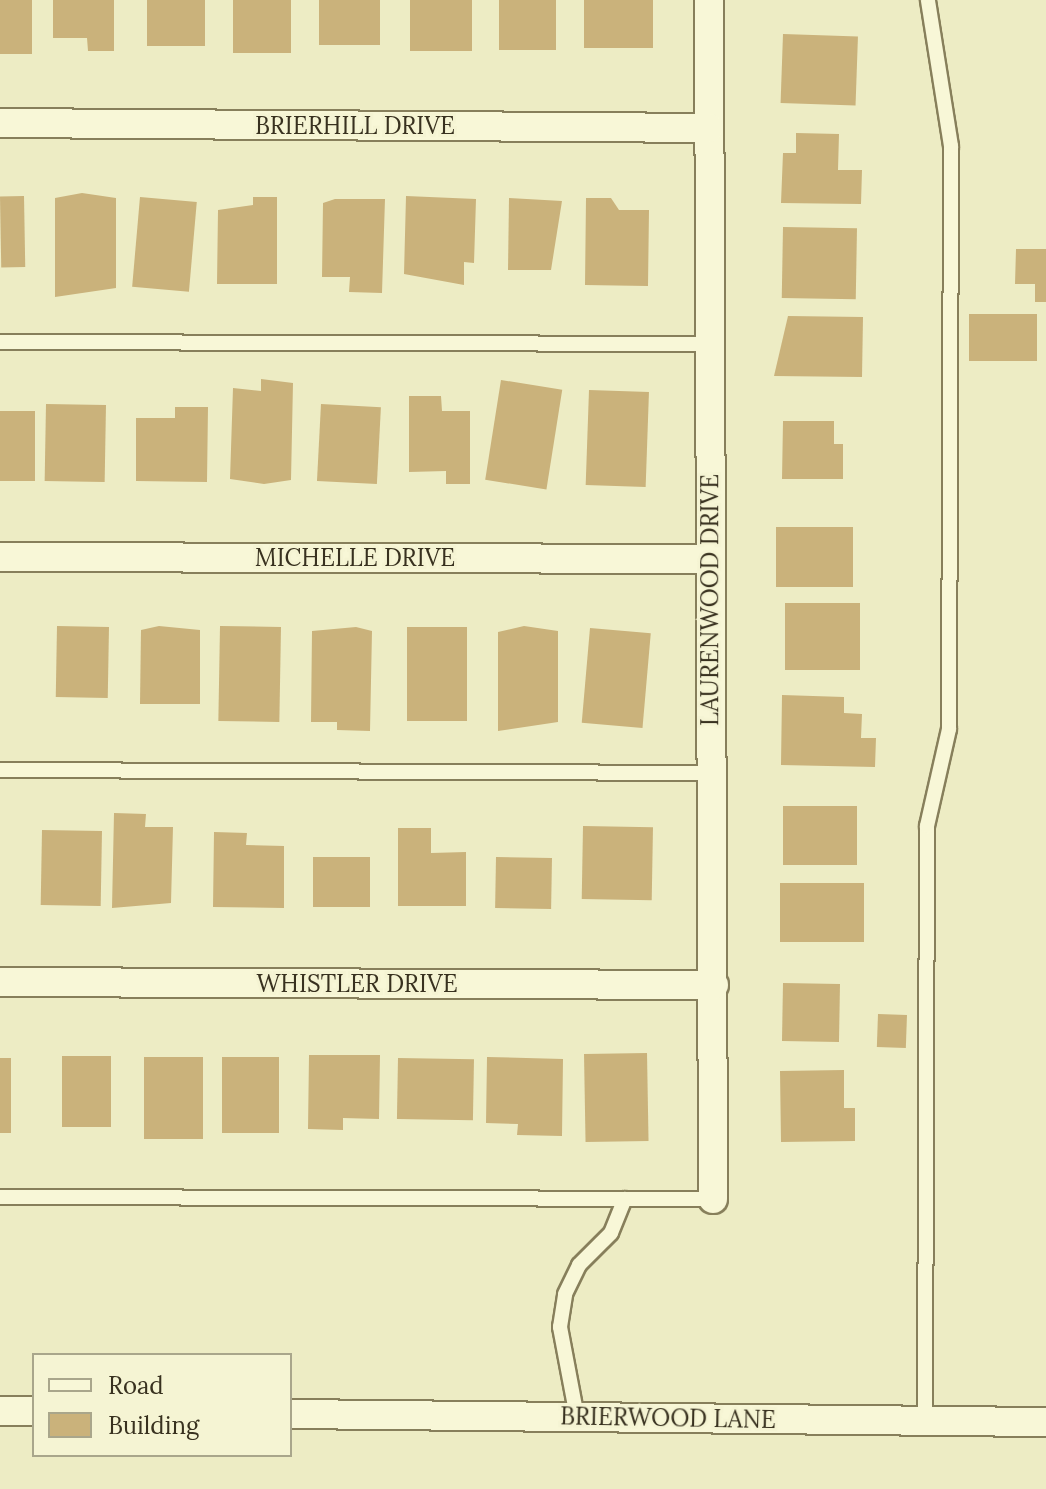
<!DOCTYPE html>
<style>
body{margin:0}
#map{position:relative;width:1046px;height:1489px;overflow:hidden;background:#edecc4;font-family:Lora,serif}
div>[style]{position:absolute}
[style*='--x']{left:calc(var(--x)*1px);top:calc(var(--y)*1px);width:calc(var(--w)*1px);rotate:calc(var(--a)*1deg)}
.building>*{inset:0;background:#cab27b;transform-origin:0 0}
.roads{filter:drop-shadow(2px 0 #877f5b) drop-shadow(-2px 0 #877f5b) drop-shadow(0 2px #877f5b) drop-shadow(0 -2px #877f5b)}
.lane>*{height:14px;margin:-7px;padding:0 7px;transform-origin:7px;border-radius:7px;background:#f8f7d7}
.street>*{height:28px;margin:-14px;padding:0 14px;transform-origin:14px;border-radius:14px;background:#f8f7d7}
span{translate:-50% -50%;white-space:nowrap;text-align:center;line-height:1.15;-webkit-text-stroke:6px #f5f4d3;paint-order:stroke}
.street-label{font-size:24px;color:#38311f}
.legend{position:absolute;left:32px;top:1353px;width:260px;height:104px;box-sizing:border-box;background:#f5f4d3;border:2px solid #a9a68b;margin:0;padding:10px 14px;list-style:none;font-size:24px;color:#38311f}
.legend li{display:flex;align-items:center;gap:16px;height:40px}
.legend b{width:40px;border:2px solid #a9a68b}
</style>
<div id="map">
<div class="building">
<div style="left:0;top:0;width:32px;height:54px"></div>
<div style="clip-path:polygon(53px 0,114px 0,114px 51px,88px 51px,87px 38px,53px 38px)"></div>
<div style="left:147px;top:0;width:58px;height:46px"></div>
<div style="left:233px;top:0;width:58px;height:53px"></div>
<div style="left:319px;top:0;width:61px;height:45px"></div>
<div style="left:410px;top:0;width:62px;height:51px"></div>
<div style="left:499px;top:0;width:57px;height:50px"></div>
<div style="left:584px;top:0;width:69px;height:48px"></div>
<div style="left:783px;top:34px;width:75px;height:69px;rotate:2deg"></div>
<div style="clip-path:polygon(796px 133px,839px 134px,838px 170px,862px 170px,861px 204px,781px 203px,783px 153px,796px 153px)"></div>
<div style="clip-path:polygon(82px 193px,116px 198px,116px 288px,55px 297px,55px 198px)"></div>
<div style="left:24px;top:196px;width:71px;height:24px;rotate:89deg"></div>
<div style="clip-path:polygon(406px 196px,476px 199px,474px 263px,464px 262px,464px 285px,404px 274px)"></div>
<div style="left:140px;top:197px;width:57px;height:90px;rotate:5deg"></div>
<div style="clip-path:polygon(253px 197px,277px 197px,277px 284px,217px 284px,218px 210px,253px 205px)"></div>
<div style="clip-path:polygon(509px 198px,562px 201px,551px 270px,508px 270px)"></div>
<div style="clip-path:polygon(586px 198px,611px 198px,619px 210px,649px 210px,648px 286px,585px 285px)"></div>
<div style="clip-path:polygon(335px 199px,385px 199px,382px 293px,349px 292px,350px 277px,322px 277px,323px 203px)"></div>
<div style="left:783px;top:227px;width:74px;height:71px;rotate:1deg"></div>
<div style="clip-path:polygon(1016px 249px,1046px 249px,1046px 302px,1035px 302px,1035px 284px,1015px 284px)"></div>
<div style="left:969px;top:314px;width:68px;height:47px"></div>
<div style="clip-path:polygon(788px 316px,863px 317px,862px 377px,774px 376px)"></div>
<div style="clip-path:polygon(261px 379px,293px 383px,291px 480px,264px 484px,230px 479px,233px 388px,261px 391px)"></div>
<div style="left:501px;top:380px;width:62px;height:101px;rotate:9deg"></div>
<div style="left:589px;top:390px;width:60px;height:95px;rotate:2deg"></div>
<div style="clip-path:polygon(409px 396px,441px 396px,442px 411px,470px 411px,470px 484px,446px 484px,446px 471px,409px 472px)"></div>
<div style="left:46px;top:404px;width:60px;height:77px;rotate:1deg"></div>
<div style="left:321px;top:404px;width:60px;height:77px;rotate:3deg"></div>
<div style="clip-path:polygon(175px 407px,208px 407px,207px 482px,136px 481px,136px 418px,175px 418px)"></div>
<div style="left:0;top:411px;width:35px;height:70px"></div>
<div style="clip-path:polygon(783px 421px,834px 421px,834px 444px,843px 444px,843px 479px,782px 479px)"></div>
<div style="left:776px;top:527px;width:77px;height:60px"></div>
<div style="left:785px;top:603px;width:75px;height:67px"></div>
<div style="left:57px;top:626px;width:52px;height:71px;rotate:1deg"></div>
<div style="clip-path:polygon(159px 626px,200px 630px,200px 704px,140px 704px,141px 630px)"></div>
<div style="clip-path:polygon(524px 626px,558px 631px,558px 722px,498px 731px,498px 632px)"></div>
<div style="left:281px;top:627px;width:95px;height:61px;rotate:91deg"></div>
<div style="clip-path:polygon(356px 627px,372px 631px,370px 731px,337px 730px,337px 722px,311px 722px,312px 631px)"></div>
<div style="left:407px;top:627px;width:60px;height:94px"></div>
<div style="left:590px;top:628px;width:61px;height:95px;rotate:5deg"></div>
<div style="clip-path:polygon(782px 695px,844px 697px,844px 713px,862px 714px,861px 738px,876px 738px,875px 767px,781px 765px)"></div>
<div style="left:783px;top:806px;width:74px;height:59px"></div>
<div style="clip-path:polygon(114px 813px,146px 814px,145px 827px,173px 827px,171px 903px,112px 908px)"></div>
<div style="left:583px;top:826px;width:70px;height:73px;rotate:1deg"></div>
<div style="clip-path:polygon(398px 828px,431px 828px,431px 853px,466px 852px,466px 906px,398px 906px)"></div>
<div style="left:42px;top:830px;width:60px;height:75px;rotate:1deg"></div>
<div style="clip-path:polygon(214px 832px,247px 833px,246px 845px,284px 846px,284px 908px,213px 907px)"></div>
<div style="left:313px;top:857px;width:57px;height:50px"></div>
<div style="left:496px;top:857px;width:56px;height:51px;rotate:1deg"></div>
<div style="left:780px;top:883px;width:84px;height:59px"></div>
<div style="left:783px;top:983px;width:57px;height:58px;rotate:1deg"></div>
<div style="left:878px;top:1014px;width:29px;height:33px;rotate:2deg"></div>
<div style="left:647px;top:1053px;width:88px;height:63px;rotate:89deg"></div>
<div style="clip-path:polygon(309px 1055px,380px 1055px,379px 1119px,343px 1118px,343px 1130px,308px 1129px)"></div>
<div style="left:62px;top:1056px;width:49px;height:71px"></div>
<div style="left:144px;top:1057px;width:59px;height:82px"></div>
<div style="left:222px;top:1057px;width:57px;height:76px"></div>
<div style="clip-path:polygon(487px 1057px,563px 1059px,562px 1136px,517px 1135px,518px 1124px,486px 1123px)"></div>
<div style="left:0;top:1058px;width:11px;height:75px"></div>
<div style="left:398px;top:1058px;width:76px;height:61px;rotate:1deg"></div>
<div style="clip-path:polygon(844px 1070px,844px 1108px,855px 1108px,855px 1141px,781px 1142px,780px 1071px)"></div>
</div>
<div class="roads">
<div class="lane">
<div style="--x:0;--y:342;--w:709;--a:0.16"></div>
<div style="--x:0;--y:770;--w:711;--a:0.24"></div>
<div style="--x:0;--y:1197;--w:713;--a:0.16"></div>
<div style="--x:577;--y:1417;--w:92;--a:-100.7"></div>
<div style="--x:560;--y:1327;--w:33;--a:-81"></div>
<div style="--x:565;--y:1294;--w:32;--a:-64"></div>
<div style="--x:579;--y:1265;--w:45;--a:-45"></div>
<div style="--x:611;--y:1233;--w:37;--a:-68"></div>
<div style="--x:925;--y:1421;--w:595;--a:-89.81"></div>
<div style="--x:927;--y:826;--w:99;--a:-77.2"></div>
<div style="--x:949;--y:729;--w:583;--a:-89.8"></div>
<div style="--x:951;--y:146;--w:148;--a:-99"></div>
</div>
<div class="street">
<div style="--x:709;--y:0;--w:1199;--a:89.81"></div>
<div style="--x:0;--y:123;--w:709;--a:0.4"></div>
<div style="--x:0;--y:557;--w:709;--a:0.16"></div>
<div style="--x:0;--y:982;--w:714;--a:0.24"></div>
<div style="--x:0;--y:1411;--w:34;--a:0"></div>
<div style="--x:290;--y:1414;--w:756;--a:0.61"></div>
</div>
</div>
<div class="street-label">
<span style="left:355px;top:126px">BRIERHILL DRIVE</span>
<span style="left:355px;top:558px">MICHELLE DRIVE</span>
<span style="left:710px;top:600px;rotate:-90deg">LAURENWOOD DRIVE</span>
<span style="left:357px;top:984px">WHISTLER DRIVE</span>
<span style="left:668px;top:1418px;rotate:1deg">BRIERWOOD LANE</span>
</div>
<ul class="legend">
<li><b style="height:10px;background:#f8f7d7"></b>Road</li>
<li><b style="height:22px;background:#cab27b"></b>Building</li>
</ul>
</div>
